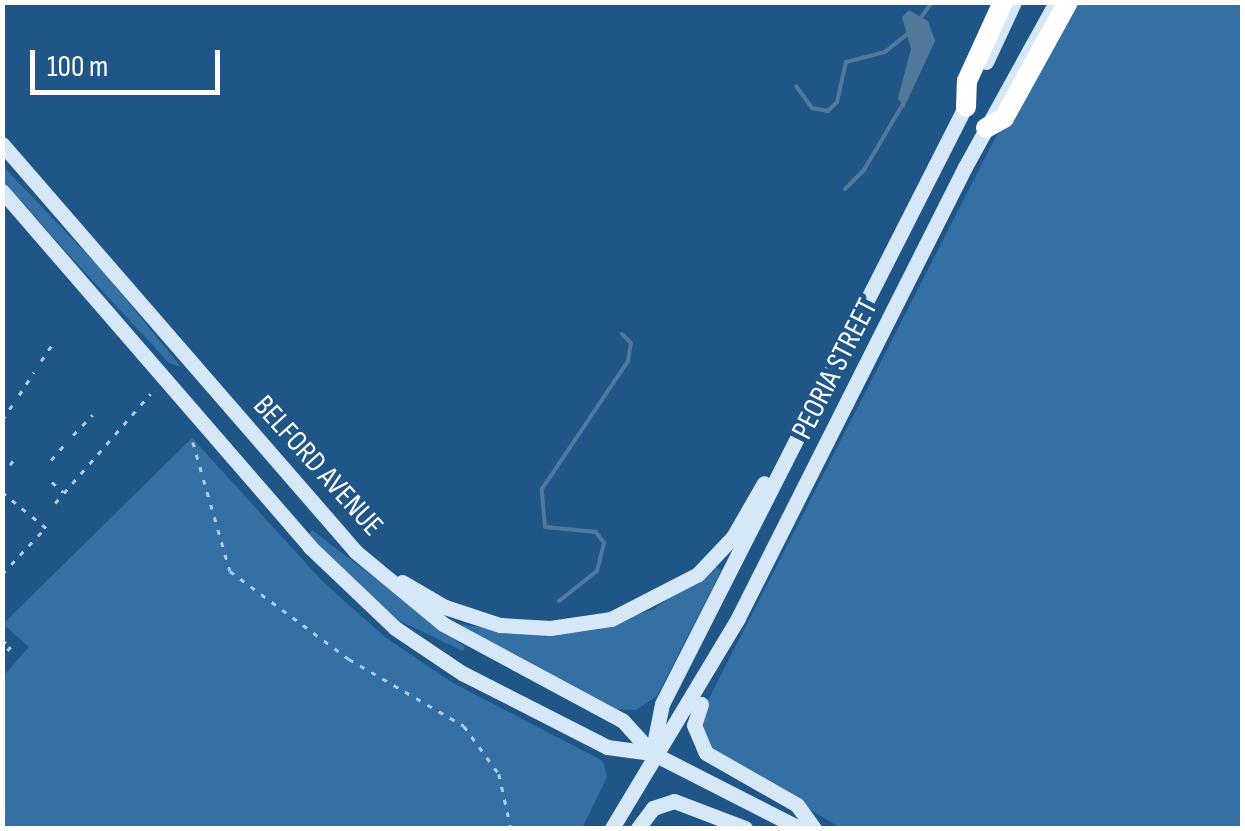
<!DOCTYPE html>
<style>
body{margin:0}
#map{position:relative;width:1245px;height:831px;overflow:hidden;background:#205687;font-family:"Sofia Sans Condensed",sans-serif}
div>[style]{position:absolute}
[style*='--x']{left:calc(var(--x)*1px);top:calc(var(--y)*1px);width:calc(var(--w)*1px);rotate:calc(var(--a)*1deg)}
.green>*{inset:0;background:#3470a4}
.water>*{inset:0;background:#52789b}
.stream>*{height:4px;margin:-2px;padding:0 2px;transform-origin:2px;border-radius:2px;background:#52789b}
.path>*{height:2.5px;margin-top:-1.25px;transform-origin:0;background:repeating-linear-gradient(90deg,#aacdea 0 5px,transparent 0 13px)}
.secondary>*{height:15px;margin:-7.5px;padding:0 7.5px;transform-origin:7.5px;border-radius:7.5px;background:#d6e7f8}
.highway>*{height:20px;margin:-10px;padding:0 10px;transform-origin:10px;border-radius:10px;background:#fff}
span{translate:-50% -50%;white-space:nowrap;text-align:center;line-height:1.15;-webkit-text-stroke:10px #205687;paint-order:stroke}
.street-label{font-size:30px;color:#fff}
.frame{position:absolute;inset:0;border:5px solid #fff;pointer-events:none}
.scale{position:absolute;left:30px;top:50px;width:190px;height:45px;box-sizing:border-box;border:5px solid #fff;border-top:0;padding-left:12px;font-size:30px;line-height:35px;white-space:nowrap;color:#fff;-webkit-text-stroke:8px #205687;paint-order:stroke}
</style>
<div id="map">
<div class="green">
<div style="clip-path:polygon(1072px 3px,1242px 3px,1242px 828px,841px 828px,715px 754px,701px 733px,702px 712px,992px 144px)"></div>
<div style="clip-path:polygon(2px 165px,102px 270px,181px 367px,169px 363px,69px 255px,3px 180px)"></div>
<div style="clip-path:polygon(192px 438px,323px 582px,385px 637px,453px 683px,603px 761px,607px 777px,582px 828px,3px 828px,3px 676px,29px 647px,3px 624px)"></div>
<div style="clip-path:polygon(312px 530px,465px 647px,463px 651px,400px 621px,347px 576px,309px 534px)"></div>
<div style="clip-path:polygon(715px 566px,721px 571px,657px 696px,636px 710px,617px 709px,458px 624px,529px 634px,593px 630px,654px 609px)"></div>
</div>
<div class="water">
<div style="clip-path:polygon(909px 10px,928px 21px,935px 41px,904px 108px,898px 98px,911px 49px,902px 17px)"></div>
</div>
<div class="stream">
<div style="--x:922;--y:16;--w:17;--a:-54"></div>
<div style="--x:796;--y:86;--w:27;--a:54"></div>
<div style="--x:812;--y:108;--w:16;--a:11"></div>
<div style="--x:828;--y:111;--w:13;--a:-45"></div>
<div style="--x:837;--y:102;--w:41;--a:-77.3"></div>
<div style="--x:846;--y:62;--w:40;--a:-14.4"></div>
<div style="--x:885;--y:52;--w:32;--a:-39"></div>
<div style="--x:845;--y:189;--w:27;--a:-45"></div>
<div style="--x:864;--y:170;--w:79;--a:-59.5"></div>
<div style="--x:559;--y:601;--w:48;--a:-38.3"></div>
<div style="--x:597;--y:571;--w:29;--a:-76"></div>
<div style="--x:604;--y:543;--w:14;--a:-126"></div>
<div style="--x:596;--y:532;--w:51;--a:-174.4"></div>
<div style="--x:545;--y:527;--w:38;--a:-95"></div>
<div style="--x:542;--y:489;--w:154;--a:-56.1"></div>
<div style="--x:628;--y:361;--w:18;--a:-81"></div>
<div style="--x:631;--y:343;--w:13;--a:-135"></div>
</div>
<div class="path">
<div style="--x:41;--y:361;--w:22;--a:-56"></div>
<div style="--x:19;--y:395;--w:27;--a:-57"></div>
<div style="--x:2;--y:420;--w:18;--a:-56"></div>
<div style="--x:73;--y:435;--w:28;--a:-46"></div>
<div style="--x:193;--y:442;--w:134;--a:74"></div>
<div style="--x:230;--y:571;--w:148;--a:36.5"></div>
<div style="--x:349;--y:659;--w:133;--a:30.2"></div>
<div style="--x:464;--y:726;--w:59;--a:53.9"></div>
<div style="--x:499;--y:774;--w:55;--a:77.5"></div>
<div style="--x:51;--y:460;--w:21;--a:-49"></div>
<div style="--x:10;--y:465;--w:7;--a:-56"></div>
<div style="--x:52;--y:482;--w:15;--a:42"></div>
<div style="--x:2;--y:492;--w:62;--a:39.1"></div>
<div style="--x:55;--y:503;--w:145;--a:-48.9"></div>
<div style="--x:2;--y:574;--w:63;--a:-46.9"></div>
<div style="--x:2;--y:640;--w:11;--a:38"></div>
<div style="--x:11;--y:647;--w:13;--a:132"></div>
</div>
<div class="secondary">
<div style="--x:986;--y:62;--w:66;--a:-65"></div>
<div style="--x:2;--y:144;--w:540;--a:49.05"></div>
<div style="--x:356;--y:552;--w:113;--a:39.6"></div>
<div style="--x:443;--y:624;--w:204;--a:28.3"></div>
<div style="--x:623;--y:721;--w:43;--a:47.8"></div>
<div style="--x:2;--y:191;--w:471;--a:49.1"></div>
<div style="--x:310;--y:547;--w:117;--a:43.6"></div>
<div style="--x:395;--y:628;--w:81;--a:33.9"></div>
<div style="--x:462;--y:673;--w:163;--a:27"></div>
<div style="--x:607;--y:747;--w:45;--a:7.6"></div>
<div style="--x:652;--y:753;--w:165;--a:27"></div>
<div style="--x:402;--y:582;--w:50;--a:30.2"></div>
<div style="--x:445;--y:607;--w:58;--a:18.1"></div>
<div style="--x:500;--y:625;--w:50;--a:3.4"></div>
<div style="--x:550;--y:628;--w:62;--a:-8.4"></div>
<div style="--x:611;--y:619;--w:98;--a:-27.3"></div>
<div style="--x:698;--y:574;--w:51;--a:-46.6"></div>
<div style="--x:733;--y:537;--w:62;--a:-60.1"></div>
<div style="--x:701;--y:704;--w:22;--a:108"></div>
<div style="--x:694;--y:725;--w:30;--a:67"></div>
<div style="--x:706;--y:753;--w:105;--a:29.7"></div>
<div style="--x:797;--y:805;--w:29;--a:54"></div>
<div style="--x:653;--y:749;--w:46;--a:-78.7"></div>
<div style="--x:662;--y:704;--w:676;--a:-63.09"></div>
<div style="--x:612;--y:828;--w:245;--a:-59"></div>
<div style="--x:738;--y:618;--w:505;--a:-63.28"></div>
<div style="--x:965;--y:167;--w:188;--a:-61.1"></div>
<div style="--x:638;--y:828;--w:25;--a:-53"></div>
<div style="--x:653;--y:808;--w:22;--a:-18"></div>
<div style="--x:674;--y:801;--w:76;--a:20.8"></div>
</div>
<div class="highway">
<div style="--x:966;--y:107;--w:26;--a:-88"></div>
<div style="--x:967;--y:81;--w:87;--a:-65.5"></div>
<div style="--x:986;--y:128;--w:21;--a:-29"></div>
<div style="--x:1004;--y:118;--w:132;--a:-61.1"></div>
</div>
<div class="street-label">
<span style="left:835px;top:369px;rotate:-63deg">PEORIA STREET</span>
<span style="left:318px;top:466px;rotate:48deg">BELFORD AVENUE</span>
</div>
<div class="frame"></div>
<div class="scale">100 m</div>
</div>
